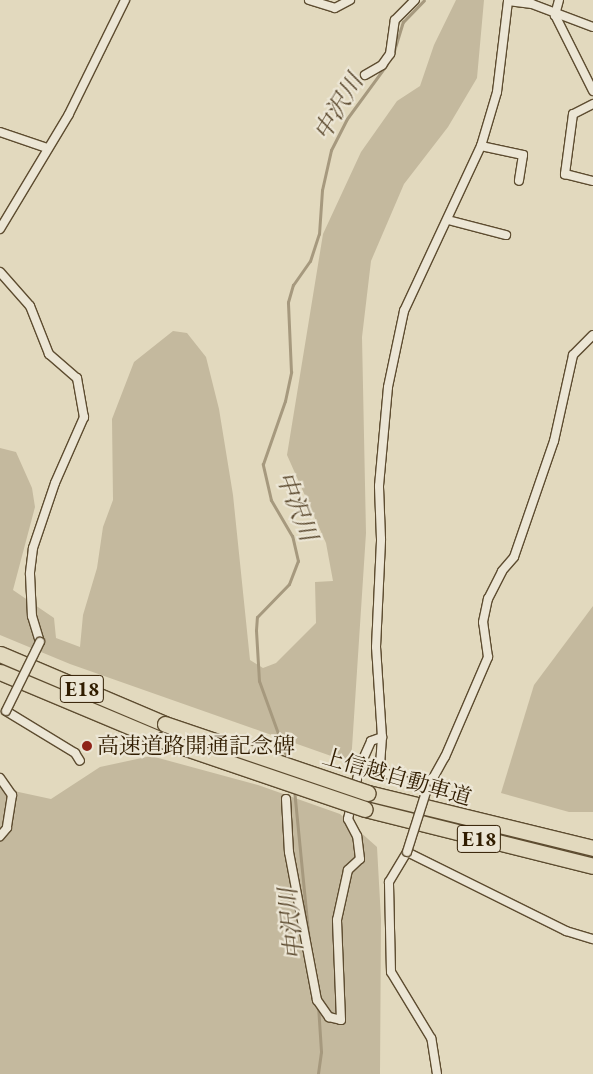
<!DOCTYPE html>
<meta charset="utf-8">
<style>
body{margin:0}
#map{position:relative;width:593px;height:1074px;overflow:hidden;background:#e2d9be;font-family:"EB Garamond","Noto Serif JP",serif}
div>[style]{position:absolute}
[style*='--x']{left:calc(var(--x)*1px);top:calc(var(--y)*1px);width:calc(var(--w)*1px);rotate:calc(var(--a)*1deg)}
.green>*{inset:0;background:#c4b99e}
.stream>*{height:3px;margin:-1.5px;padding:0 1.5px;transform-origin:1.5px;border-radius:1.5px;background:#a6997e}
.roads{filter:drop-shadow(1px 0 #5d4c30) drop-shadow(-1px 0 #5d4c30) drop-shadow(0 1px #5d4c30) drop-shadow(0 -1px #5d4c30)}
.street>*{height:8px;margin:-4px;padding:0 4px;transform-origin:4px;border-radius:4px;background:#ece6d5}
.highway>*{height:15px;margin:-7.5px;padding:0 7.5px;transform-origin:7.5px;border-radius:7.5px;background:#e2d9be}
.bridges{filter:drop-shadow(1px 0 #5d4c30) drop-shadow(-1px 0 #5d4c30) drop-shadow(0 1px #5d4c30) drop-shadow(0 -1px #5d4c30)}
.street-bridge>*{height:8px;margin:-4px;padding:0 4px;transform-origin:4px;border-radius:4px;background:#ece6d5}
.highway-bridge>*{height:15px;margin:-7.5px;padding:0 7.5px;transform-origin:7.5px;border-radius:7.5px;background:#e2d9be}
.dots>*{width:14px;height:14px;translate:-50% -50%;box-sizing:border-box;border:2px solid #ece6d5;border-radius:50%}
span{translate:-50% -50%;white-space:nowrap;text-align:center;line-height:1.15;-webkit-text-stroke:4.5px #ece6d5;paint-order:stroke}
.shield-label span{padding:1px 4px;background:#ece6d5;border:1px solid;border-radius:4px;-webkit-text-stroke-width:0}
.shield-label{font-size:21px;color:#311d01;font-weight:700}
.poi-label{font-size:22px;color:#311d01}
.left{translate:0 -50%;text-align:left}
.street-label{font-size:22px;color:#311d01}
.water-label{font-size:24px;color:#5a482d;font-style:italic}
</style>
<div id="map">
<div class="green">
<div style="clip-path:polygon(456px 0,484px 0,477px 78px,448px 127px,404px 184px,371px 261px,362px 337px,366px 533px,351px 763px,70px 664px,0 635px,0 448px,16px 452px,32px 488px,35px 507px,13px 590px,54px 618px,56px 638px,80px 647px,83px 615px,97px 568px,103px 527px,113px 500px,112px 419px,134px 362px,173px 331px,187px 333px,206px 357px,219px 409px,233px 495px,250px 660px,263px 668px,276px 663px,316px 623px,315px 582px,333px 581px,326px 543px,287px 455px,323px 234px,361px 152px,397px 101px,420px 86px,434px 45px)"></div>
<div style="clip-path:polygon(593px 606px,593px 812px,569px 812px,501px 793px,534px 685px)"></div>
<div style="clip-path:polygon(151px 756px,258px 785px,340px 814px,377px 847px,381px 919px,380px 1074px,0 1074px,0 788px,51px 799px,100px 767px)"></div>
</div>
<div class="stream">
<div style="--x:393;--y:54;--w:34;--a:-73"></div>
<div style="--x:403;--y:22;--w:30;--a:-46"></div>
<div style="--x:288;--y:761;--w:85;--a:-109.9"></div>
<div style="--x:259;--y:681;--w:51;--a:-93.4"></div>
<div style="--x:256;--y:630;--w:13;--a:-86"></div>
<div style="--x:257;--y:617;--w:46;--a:-45.9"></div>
<div style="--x:289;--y:584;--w:25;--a:-69"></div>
<div style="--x:298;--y:561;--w:26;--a:-103"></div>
<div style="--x:292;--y:536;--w:42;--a:-120.3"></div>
<div style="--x:271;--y:500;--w:37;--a:-103"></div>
<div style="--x:263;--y:464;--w:67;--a:-70.8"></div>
<div style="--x:285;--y:401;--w:30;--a:-78"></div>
<div style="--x:291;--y:372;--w:70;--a:-92.5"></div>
<div style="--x:288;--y:302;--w:18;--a:-74"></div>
<div style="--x:293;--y:285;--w:29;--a:-55"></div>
<div style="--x:310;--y:261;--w:28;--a:-72"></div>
<div style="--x:319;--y:234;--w:44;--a:-86.1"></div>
<div style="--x:322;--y:190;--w:41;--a:-77.3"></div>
<div style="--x:331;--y:150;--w:34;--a:-63"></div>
<div style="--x:346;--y:120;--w:69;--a:-53.8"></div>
<div style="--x:294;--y:789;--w:154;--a:84.4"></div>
<div style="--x:318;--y:1005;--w:47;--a:86.3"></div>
<div style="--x:321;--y:1052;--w:22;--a:98"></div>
</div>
<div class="roads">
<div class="street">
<div style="--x:309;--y:0;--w:27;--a:17"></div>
<div style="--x:335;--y:8;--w:17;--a:-28"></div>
<div style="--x:559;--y:0;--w:16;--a:105"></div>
<div style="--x:555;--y:15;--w:85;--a:63.4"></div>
<div style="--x:365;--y:75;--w:20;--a:-30"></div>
<div style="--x:382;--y:65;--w:14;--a:-54"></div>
<div style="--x:390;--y:54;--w:34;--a:-82"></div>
<div style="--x:395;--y:20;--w:28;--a:-45"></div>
<div style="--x:593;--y:104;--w:22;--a:153"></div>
<div style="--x:573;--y:114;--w:61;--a:97.6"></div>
<div style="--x:565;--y:174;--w:29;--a:14"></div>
<div style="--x:0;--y:132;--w:50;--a:18.8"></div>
<div style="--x:481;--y:146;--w:43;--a:12.1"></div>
<div style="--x:523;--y:155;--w:26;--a:99"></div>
<div style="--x:448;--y:220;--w:60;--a:14.5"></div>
<div style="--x:0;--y:229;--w:134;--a:-59"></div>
<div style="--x:69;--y:114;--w:127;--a:-63.8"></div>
<div style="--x:0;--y:272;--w:45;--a:48.6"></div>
<div style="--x:30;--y:306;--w:52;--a:68.4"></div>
<div style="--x:49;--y:354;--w:37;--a:41"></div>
<div style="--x:77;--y:378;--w:40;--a:80"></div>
<div style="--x:84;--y:417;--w:72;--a:113.7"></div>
<div style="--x:55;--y:483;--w:69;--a:108.7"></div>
<div style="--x:33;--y:548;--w:26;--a:97"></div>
<div style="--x:30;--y:574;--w:42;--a:87.3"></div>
<div style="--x:32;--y:616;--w:27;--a:73"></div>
<div style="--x:6;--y:711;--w:81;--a:31.3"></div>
<div style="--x:75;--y:753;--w:9;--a:58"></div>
<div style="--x:382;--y:737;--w:31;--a:94"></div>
<div style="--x:380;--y:768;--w:9;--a:41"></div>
<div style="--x:387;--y:774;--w:22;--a:21"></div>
<div style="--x:408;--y:782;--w:21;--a:-3"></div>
<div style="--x:429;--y:781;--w:4;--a:-45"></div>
<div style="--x:0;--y:778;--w:21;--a:55"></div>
<div style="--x:12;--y:795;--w:33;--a:99"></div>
<div style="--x:7;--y:828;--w:11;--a:131"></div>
<div style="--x:427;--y:789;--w:37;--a:-61"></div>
<div style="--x:445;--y:757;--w:109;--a:-66.7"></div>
<div style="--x:488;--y:657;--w:35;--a:-98"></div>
<div style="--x:483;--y:622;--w:24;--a:-78"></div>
<div style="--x:488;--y:599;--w:31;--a:-63"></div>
<div style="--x:502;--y:571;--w:18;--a:-49"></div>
<div style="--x:514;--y:557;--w:123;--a:-71"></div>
<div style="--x:554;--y:441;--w:88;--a:-77.5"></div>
<div style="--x:573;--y:355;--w:28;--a:-45"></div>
<div style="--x:286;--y:799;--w:53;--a:86.8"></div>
<div style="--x:289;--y:852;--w:151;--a:79.3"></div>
<div style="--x:317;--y:1000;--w:21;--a:55"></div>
<div style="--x:329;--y:1017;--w:12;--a:14"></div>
<div style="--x:341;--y:1020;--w:100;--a:-92.3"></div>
<div style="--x:337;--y:920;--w:51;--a:-77.6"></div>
<div style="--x:348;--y:870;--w:16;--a:-43"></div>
<div style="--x:360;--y:859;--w:23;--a:-97"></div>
<div style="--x:357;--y:836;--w:19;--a:-118"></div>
<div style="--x:348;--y:819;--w:54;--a:-77.2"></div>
<div style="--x:360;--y:766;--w:27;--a:-66"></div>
<div style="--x:371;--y:741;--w:12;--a:-20"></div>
<div style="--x:382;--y:737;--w:90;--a:-93.8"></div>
<div style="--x:376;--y:647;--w:108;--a:-87.3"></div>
<div style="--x:381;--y:539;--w:53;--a:-92.2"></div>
<div style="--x:379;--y:486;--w:99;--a:-84.8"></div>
<div style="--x:388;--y:387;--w:78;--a:-78.1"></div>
<div style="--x:404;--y:311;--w:182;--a:-65"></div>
<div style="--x:481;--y:146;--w:56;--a:-73.5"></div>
<div style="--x:497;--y:92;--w:92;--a:-83.1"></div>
<div style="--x:508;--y:1;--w:24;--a:7"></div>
<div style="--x:532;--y:4;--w:65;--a:20.7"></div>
<div style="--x:437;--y:1074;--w:36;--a:-99"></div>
<div style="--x:431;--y:1038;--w:77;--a:-121.2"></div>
<div style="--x:391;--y:972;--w:90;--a:-91.3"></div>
<div style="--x:389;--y:882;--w:35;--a:-59"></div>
<div style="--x:407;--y:852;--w:178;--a:26.4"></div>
<div style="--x:566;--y:931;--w:28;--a:17"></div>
</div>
<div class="highway">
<div style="--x:0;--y:654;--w:179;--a:23"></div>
<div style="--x:0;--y:672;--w:176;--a:22.8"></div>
<div style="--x:368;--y:793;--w:232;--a:13.7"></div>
<div style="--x:365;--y:809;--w:235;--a:14"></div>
</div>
</div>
<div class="bridges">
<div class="street-bridge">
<div style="--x:6;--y:711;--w:77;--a:-63.8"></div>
<div style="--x:407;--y:852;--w:66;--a:-72.4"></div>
</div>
<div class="highway-bridge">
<div style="--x:165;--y:724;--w:214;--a:18.8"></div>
<div style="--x:162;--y:740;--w:214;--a:18.8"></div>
</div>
</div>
<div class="dots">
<div style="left:87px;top:746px;background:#8f2418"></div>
</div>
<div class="shield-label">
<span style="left:82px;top:689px">E18</span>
<span style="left:479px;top:839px">E18</span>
</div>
<div class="poi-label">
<span class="left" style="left:97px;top:746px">高速道路開通記念碑</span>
</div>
<div class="street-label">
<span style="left:397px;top:777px;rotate:16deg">上信越自動車道</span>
</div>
<div class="water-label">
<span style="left:338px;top:107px;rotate:-59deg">中沢川</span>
<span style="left:297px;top:506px;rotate:69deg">中沢川</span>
<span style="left:291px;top:924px;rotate:-96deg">中沢川</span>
</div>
</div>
